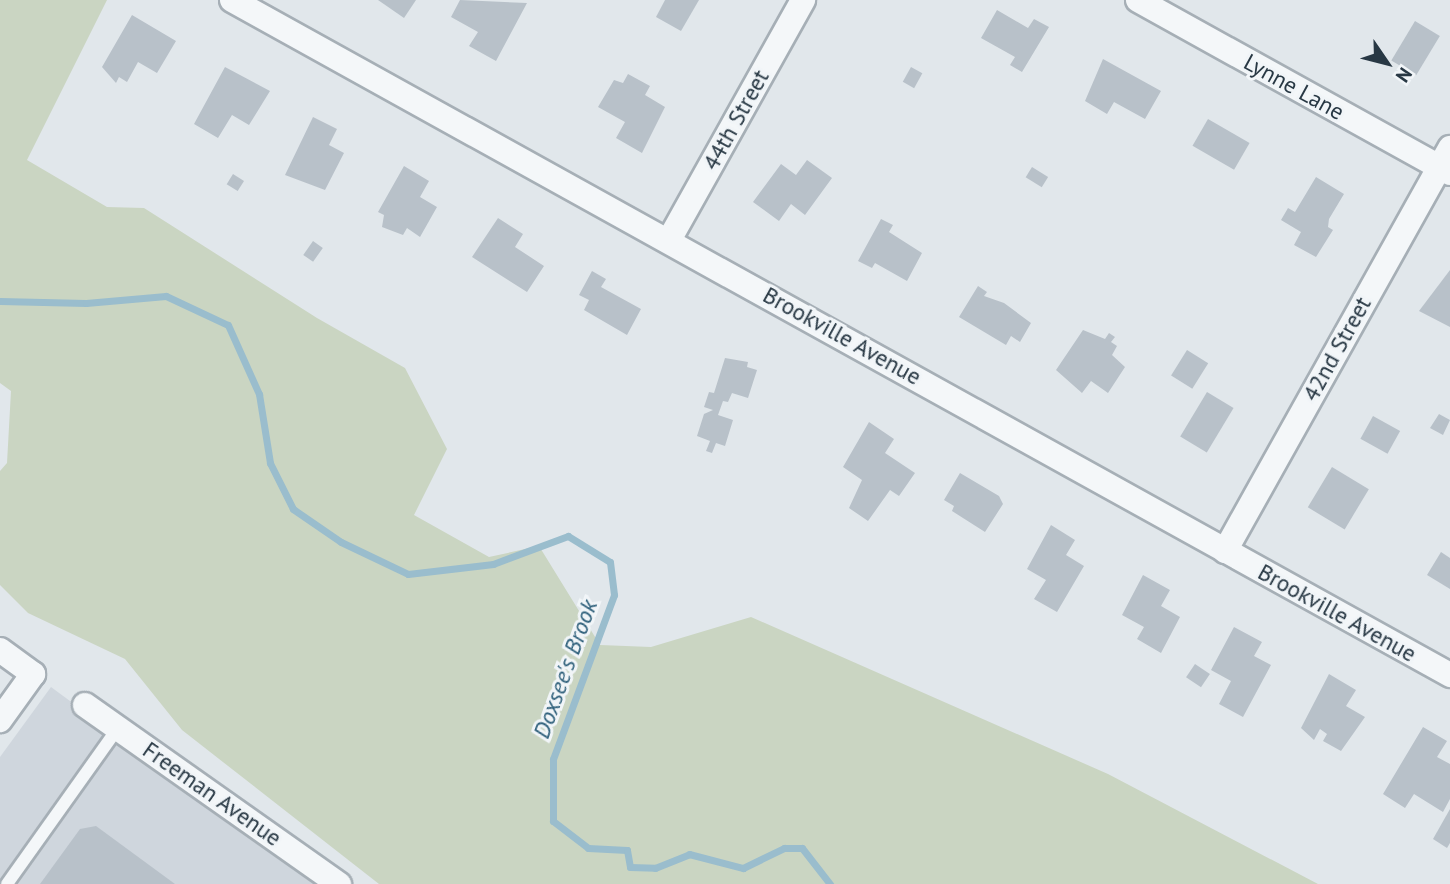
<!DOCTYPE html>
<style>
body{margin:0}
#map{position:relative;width:1450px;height:884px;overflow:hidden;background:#e1e7eb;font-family:"PT Sans",sans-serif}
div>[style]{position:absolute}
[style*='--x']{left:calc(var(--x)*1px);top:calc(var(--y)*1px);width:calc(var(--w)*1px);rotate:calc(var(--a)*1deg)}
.built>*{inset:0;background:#cfd6dd}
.green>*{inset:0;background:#cad5c2}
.stream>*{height:7px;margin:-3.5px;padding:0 3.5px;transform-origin:3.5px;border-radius:3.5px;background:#9abdcd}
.building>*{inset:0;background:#b8c1c9;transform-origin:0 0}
.roads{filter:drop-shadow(2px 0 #a6afb6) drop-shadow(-2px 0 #a6afb6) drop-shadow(0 2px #a6afb6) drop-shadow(0 -2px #a6afb6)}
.service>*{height:12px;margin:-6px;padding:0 6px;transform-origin:6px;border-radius:6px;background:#f4f7f9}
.minor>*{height:24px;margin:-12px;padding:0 12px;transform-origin:12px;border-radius:12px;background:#f4f7f9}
span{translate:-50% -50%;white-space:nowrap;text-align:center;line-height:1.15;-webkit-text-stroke:6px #f1f5f8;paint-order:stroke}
.street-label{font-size:23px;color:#283844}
.water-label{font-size:24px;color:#2f607b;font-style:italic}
.north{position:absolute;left:1352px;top:28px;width:70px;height:70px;-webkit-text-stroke:5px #f1f5f8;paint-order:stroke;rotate:125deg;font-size:19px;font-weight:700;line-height:28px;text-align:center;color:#283844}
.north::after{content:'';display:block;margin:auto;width:24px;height:32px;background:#283844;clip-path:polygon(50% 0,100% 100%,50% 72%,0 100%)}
</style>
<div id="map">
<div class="built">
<div style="clip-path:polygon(51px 687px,318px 884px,0 884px,0 757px)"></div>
</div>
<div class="green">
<div style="clip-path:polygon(0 0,107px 0,27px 160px,107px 207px,144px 208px,317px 318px,405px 368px,447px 449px,414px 515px,489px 557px,539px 546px,600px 645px,651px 647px,751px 617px,1108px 774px,1318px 884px,379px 884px,182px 730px,125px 659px,28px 613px,0 585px,0 471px,7px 463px,11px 391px,0 383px)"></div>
</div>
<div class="stream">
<div style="--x:0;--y:301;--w:86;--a:1.3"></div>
<div style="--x:86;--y:303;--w:80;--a:-5"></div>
<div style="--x:166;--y:296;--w:68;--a:25.1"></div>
<div style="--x:228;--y:325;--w:76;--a:65.8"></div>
<div style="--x:259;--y:394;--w:70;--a:80.9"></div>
<div style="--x:270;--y:463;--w:51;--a:63.4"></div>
<div style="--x:293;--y:509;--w:58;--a:34.5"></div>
<div style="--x:341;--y:542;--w:74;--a:25.5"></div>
<div style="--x:408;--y:574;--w:86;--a:-6.7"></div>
<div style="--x:493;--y:564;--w:80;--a:-20.5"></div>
<div style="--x:568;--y:536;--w:49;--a:31.8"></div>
<div style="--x:610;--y:562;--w:33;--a:83"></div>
<div style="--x:614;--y:595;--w:175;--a:110.4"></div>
<div style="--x:553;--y:759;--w:62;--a:90"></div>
<div style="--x:553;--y:821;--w:44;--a:37.6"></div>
<div style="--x:588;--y:848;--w:39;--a:3"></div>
<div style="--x:627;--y:850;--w:17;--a:80"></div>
<div style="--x:630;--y:867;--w:25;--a:2"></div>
<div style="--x:655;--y:868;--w:37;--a:-22"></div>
<div style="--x:689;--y:854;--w:56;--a:14.5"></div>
<div style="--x:743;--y:868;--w:46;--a:-26"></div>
<div style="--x:784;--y:848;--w:18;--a:0"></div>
<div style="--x:802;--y:848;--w:46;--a:52.1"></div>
</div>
<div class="building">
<div style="clip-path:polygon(378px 0,416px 0,404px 18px)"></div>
<div style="clip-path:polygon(460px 0,527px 3px,496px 61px,469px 46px,478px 32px,451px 17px)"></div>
<div style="clip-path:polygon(665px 0,699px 0,681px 31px,656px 17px)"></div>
<div style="clip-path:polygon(997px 10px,1028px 28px,1034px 19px,1049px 27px,1022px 72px,1010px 65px,1015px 57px,981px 38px)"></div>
<div style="clip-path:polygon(132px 15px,176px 41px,157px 73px,138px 62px,127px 82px,119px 77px,116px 83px,102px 67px)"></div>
<div style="left:1415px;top:21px;width:29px;height:46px;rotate:31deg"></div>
<div style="clip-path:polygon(1103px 59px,1161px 91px,1145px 119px,1114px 102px,1107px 114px,1085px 101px)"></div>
<div style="clip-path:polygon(225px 67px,270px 91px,249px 125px,232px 115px,218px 138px,194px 124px)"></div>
<div style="left:911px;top:67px;width:13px;height:17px;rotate:29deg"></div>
<div style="clip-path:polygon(628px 74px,650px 86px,645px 95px,665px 107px,642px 153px,616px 138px,625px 122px,598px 107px,614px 80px,623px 83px)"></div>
<div style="clip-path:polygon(313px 117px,337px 129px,329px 145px,344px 153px,325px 190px,285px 175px)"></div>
<div style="left:1208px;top:119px;width:48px;height:31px;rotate:30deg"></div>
<div style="clip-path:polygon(807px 160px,832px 178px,805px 215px,791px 204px,779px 221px,753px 202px,781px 164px,796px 175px)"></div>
<div style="clip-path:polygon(404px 166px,429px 181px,420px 197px,437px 207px,420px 237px,407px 228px,403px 235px,382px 227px,384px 215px,378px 212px)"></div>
<div style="left:1032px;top:167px;width:19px;height:12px;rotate:32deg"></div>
<div style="left:233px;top:174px;width:13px;height:12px;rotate:32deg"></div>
<div style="clip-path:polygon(1316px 177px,1344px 194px,1329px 219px,1328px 227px,1333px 230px,1316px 257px,1294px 245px,1301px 232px,1281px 220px,1288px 208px,1295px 212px)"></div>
<div style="clip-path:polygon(498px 218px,523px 234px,515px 247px,544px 266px,527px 292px,472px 257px)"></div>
<div style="clip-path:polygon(881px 219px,893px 225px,889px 232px,922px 253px,907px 281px,875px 263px,872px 268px,858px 261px)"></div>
<div style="left:313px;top:241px;width:12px;height:17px;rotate:35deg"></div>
<div style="clip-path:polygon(1450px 270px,1450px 327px,1419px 311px)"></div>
<div style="clip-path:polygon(592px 271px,606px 279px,601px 287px,641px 309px,627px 335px,584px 310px,589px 300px,579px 295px)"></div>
<div style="clip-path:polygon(978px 286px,987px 292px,984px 296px,1004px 303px,1031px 323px,1020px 342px,1011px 336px,1006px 345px,959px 317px)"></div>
<div style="clip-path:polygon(1083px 330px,1105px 339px,1109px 333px,1115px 337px,1111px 342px,1117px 346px,1112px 355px,1125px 367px,1108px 393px,1091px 381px,1082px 393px,1056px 370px)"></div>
<div style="left:1187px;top:350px;width:25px;height:30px;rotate:32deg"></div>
<div style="clip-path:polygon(725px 358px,748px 362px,747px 367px,757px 370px,748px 398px,732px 393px,728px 402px,723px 401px,718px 415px,733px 420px,725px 446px,716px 443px,712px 453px,706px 451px,710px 441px,697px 436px,704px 414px,713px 410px,704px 407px,709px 392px,714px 393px)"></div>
<div style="left:1207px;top:392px;width:31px;height:52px;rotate:31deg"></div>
<div style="clip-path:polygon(1439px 414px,1450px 420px,1443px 435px,1430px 428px)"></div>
<div style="left:1373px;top:416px;width:31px;height:26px;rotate:29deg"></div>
<div style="clip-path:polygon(869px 422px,894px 439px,885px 453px,915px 473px,899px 496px,890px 490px,868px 521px,849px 508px,862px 480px,843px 467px)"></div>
<div style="left:1332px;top:467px;width:43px;height:47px;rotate:31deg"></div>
<div style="clip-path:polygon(960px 473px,999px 496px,1003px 504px,985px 532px,952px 511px,954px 506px,944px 500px)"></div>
<div style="clip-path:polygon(1051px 525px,1075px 540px,1066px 555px,1084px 566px,1057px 612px,1034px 599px,1046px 580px,1027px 569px)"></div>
<div style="clip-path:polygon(1441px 552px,1450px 558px,1450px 589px,1427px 575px)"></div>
<div style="clip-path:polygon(1143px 575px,1170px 590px,1161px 606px,1180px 617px,1161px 653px,1137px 639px,1144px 627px,1122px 615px)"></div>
<div style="clip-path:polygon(1234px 627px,1262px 642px,1254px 656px,1271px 665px,1243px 717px,1219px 704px,1231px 681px,1211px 670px)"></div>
<div style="left:1195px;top:664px;width:18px;height:16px;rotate:34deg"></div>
<div style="clip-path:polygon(1329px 674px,1356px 690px,1346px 706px,1365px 717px,1341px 751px,1323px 741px,1327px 734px,1320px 729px,1314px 740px,1301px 728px)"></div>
<div style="clip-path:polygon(1423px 727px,1447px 741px,1437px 757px,1450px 764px,1450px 799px,1443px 812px,1414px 794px,1405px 808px,1383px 794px)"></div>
<div style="clip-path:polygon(1450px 809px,1450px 843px,1447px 848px,1433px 839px)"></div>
<div style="clip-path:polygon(96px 826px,175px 884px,40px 884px,80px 829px)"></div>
</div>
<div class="roads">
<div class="service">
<div style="--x:7;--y:884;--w:191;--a:-54.6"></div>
</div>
<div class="minor">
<div style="--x:232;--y:0;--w:1393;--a:28.99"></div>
<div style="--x:1138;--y:0;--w:357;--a:29"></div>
<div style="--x:669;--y:240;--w:275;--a:-60.8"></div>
<div style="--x:1225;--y:551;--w:462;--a:-60.8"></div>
<div style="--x:0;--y:650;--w:41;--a:36"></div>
<div style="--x:33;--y:674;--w:57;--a:125.7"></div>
<div style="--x:85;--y:705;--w:311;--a:35.2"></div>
</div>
</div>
<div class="street-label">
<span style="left:1294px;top:87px;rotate:29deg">Lynne Lane</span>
<span style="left:736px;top:120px;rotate:-61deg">44th Street</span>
<span style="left:842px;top:336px;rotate:29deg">Brookville Avenue</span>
<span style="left:1337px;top:349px;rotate:-61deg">42nd Street</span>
<span style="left:1337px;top:613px;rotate:29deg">Brookville Avenue</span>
<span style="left:212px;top:794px;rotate:35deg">Freeman Avenue</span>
</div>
<div class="water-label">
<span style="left:565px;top:669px;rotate:-70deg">Doxsee's Brook</span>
</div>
<div class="north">N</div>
</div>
